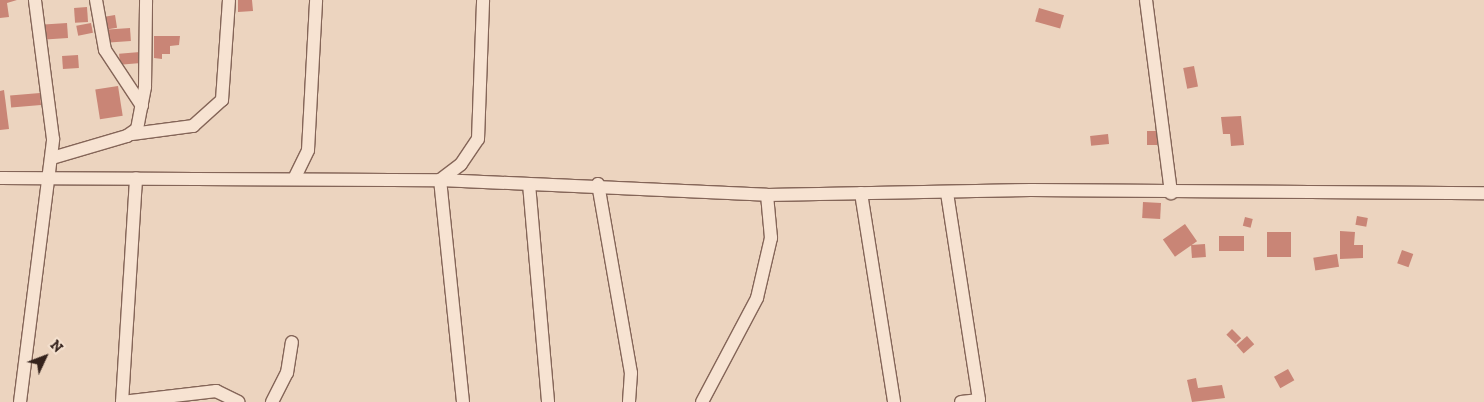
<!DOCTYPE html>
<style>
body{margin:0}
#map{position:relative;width:1484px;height:402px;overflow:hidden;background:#ecd4bf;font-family:"Zilla Slab",serif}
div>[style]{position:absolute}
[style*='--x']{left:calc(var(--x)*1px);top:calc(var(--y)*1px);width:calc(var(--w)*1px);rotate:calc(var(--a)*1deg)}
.building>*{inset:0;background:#c98576;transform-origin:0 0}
.roads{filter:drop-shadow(1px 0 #846558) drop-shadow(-1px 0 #846558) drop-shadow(0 1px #846558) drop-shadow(0 -1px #846558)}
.minor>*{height:12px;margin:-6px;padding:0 6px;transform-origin:6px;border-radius:6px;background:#f7e3d2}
span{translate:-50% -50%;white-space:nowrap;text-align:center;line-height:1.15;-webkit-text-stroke:4px #f4e0ce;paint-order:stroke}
.north{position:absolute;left:20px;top:332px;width:50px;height:50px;-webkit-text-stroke:4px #f4e0ce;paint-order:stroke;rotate:47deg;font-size:14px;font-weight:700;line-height:20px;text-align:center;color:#34221c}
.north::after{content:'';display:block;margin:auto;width:18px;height:22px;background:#34221c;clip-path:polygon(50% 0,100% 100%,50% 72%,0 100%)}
</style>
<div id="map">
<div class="building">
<div style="clip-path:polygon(0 0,17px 0,7px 3px,9px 17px,0 18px)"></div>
<div style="clip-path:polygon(238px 0,252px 0,253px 11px,238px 12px)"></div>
<div style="left:87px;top:7px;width:15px;height:13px;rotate:86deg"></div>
<div style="left:1039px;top:8px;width:26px;height:14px;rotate:16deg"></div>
<div style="left:115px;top:15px;width:13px;height:12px;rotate:81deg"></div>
<div style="left:67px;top:23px;width:15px;height:23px;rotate:86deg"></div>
<div style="left:91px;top:23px;width:10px;height:15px;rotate:79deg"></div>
<div style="left:130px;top:28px;width:13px;height:25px;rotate:86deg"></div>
<div style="clip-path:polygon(154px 36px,180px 36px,179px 45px,170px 46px,170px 54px,162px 54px,162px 59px,154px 58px)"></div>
<div style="left:140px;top:52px;width:11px;height:21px;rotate:85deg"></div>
<div style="left:78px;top:55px;width:13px;height:16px;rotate:86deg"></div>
<div style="left:1194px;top:66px;width:21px;height:11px;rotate:79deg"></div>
<div style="left:118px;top:86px;width:30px;height:23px;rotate:81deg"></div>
<div style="clip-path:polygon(4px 90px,9px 129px,0 130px,0 91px)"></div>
<div style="left:40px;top:93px;width:12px;height:30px;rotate:85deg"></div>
<div style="clip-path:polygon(1241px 116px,1244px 145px,1231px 146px,1230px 134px,1223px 134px,1221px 117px)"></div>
<div style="left:1147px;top:131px;width:10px;height:14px"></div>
<div style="left:1108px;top:134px;width:10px;height:18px;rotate:84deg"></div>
<div style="left:1143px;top:202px;width:18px;height:16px;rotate:3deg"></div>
<div style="left:1357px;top:216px;width:11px;height:9px;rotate:10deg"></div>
<div style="left:1245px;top:217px;width:8px;height:9px;rotate:14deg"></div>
<div style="left:1185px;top:224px;width:21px;height:27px;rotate:55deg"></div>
<div style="clip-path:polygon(1340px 231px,1355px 232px,1354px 245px,1363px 245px,1363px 258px,1340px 259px)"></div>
<div style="left:1267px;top:232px;width:24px;height:25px"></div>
<div style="left:1219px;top:236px;width:25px;height:15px"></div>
<div style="left:1205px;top:244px;width:13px;height:14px;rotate:86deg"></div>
<div style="left:1402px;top:250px;width:12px;height:14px;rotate:20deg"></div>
<div style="left:1337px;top:254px;width:13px;height:24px;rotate:81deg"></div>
<div style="left:1232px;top:329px;width:13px;height:8px;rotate:45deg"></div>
<div style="left:1247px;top:336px;width:11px;height:14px;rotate:49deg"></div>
<div style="left:1288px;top:369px;width:13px;height:16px;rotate:61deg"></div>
<div style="clip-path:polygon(1196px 378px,1198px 388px,1222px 385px,1225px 398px,1192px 402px,1187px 380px)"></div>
</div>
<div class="roads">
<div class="minor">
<div style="--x:96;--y:0;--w:51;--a:79.8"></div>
<div style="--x:105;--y:50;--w:67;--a:56.5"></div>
<div style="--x:1146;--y:0;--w:195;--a:82.6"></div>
<div style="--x:132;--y:134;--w:62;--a:-7.5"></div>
<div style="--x:193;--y:126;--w:39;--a:-42"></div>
<div style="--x:222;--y:100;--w:100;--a:-86"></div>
<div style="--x:52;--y:158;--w:78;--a:-16.3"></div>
<div style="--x:127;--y:136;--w:12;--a:-35"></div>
<div style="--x:137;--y:129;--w:43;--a:-79.2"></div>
<div style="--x:145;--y:87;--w:87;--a:-89.3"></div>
<div style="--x:295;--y:177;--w:30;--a:-64"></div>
<div style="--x:308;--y:150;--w:150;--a:-86.9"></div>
<div style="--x:0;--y:178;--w:440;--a:0.3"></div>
<div style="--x:440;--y:180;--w:327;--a:2.6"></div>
<div style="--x:767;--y:195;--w:264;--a:-1.1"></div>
<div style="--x:1031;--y:190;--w:453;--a:0.4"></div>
<div style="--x:529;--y:184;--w:219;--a:85"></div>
<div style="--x:598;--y:184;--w:192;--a:80.1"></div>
<div style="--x:631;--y:373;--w:29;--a:94"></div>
<div style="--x:861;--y:193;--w:212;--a:81"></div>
<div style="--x:947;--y:193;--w:209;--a:81.2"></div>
<div style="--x:979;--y:400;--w:18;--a:174"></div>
<div style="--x:20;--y:402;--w:265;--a:-82.8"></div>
<div style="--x:53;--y:139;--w:140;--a:-97.4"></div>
<div style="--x:122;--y:402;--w:224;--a:-86.4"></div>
<div style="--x:122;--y:402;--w:95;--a:-6.7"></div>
<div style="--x:216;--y:391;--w:25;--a:26"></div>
<div style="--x:272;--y:402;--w:33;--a:-63"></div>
<div style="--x:287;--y:373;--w:31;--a:-81"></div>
<div style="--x:463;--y:402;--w:223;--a:-95.9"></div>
<div style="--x:440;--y:180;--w:26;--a:-37"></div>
<div style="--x:461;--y:164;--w:30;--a:-56"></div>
<div style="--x:478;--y:139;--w:139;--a:-87.9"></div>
<div style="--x:702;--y:402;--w:118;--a:-62.1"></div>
<div style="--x:757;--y:298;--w:62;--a:-76.9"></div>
<div style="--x:771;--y:238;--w:43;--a:-95.3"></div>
</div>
</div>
<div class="north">N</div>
</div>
